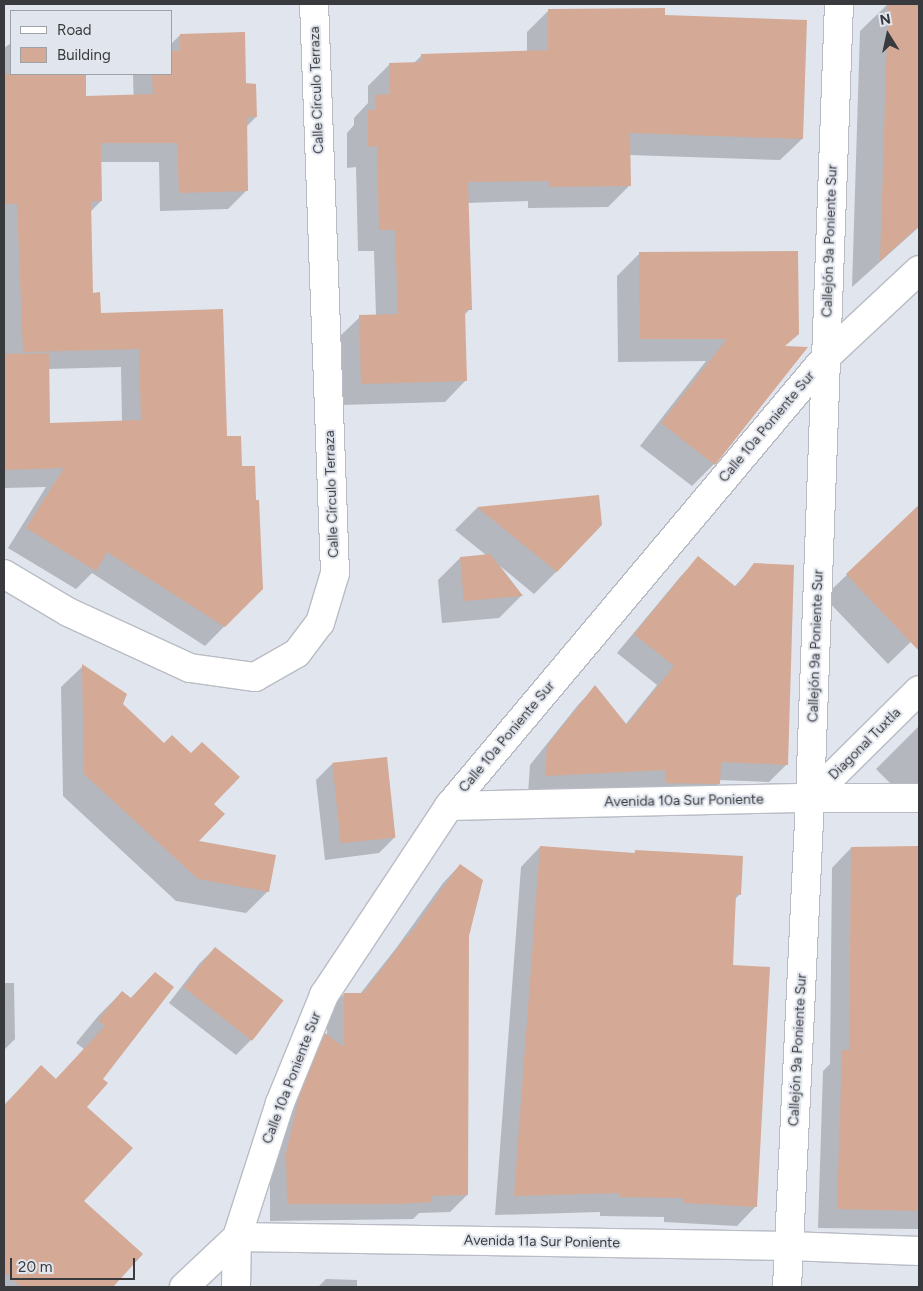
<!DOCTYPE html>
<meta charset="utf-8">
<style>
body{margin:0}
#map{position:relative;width:923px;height:1291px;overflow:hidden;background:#e1e5ed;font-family:Figtree,sans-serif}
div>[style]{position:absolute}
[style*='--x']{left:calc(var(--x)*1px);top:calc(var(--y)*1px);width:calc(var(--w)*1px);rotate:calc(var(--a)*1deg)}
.shadow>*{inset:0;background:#0003}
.building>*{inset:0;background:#d4a995;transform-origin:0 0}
.roads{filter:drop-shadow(1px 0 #b9bcc4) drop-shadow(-1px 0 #b9bcc4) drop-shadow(0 1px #b9bcc4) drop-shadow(0 -1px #b9bcc4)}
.street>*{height:28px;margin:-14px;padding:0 14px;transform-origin:14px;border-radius:14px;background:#fff}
span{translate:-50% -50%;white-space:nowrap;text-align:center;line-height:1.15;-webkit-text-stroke:4px #e1e5ed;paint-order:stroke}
.street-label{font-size:14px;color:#393a3d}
.frame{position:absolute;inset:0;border:5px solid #393a3d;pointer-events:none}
.legend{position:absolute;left:10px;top:10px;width:162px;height:65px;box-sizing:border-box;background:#e1e5ed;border:1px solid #9ea1a7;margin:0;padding:6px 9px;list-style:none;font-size:15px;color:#393a3d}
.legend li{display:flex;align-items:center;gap:10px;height:25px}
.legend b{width:25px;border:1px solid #9ea1a7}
.north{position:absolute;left:863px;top:10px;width:50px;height:50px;-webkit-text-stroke:4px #e1e5ed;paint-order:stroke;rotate:350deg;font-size:14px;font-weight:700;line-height:20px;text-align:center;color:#393a3d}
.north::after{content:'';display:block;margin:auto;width:18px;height:22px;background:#393a3d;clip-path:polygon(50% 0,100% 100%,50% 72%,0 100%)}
.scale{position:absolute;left:10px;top:1258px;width:125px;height:22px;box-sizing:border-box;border:2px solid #393a3d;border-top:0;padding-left:6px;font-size:15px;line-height:18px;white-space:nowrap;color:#393a3d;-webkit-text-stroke:4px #e1e5ed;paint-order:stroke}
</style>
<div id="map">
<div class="shadow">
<div style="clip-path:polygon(888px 4px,919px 4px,919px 227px,852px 287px,860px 31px)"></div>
<div style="clip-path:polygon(549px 10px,664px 17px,802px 139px,780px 160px,629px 155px,629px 186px,608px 207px,528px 208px,528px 201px,467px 203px,470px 309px,464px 315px,466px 380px,445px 402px,340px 405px,338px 338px,360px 317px,376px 316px,374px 251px,358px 251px,356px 167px,347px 168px,347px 133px,354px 125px,354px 118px,368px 103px,368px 86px,390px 64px,413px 64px,422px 55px,527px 52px,527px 32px)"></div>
<div style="clip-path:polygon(evenodd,180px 35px,244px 85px,256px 117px,246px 127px,247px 190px,228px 209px,160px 211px,159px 162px,100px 162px,101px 201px,90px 212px,91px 294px,100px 314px,222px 310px,225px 438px,241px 467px,261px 589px,205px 646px,92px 573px,76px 589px,8px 548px,46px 487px,4px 488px,4px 48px,11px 43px,11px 74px,85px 74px,85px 97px,134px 112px,133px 74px,171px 74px,171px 44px,180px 35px,121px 367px,122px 422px,49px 424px,48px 369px,121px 367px)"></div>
<div style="clip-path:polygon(640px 253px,784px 347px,714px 464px,692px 486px,640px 446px,706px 361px,618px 362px,617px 276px)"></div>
<div style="clip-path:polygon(598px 496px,557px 571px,534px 594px,500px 566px,522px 595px,499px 618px,442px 623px,438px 580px,460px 558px,486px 555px,455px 530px,477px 508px)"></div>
<div style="clip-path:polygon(919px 505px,919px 634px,888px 664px,824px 597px)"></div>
<div style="clip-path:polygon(699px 558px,734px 587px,755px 565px,787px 764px,769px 782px,719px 780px,719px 784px,701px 802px,648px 800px,648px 787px,528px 794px,530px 765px,578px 705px,595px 687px,625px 725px,657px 685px,617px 653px,681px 576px)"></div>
<div style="clip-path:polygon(83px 666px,163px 745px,212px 804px,196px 842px,268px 891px,246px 913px,176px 901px,63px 796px,61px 687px)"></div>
<div style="clip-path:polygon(919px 726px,919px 792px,900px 793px,876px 769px)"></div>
<div style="clip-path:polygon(332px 764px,395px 837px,379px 853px,325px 860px,316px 780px)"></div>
<div style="clip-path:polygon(540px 847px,633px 854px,635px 852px,740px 894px,735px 899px,731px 966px,756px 1206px,737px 1226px,664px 1222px,664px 1217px,600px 1216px,600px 1212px,495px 1215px,521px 867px)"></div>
<div style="clip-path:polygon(919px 847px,919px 1229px,818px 1228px,823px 1071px,830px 1064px,832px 868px,851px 848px)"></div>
<div style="clip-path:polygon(460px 865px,468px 935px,467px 1195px,450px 1212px,419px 1213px,413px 1219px,270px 1221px,270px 1171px,308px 1052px,326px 1034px,327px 1036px,327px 1012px,344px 994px,360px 994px,397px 947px,443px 883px)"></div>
<div style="clip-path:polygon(215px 948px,282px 1001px,252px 1039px,236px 1055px,169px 1003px,199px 964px)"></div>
<div style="clip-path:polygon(155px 973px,102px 1079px,85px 1107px,82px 1201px,141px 1254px,111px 1287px,4px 1287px,4px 1105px,41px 1067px,55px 1080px,84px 1049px,76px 1043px,99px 1015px,122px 992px,130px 999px)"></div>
<div style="clip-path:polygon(4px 983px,14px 983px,15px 1039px,4px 1050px)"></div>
<div style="clip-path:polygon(326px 1279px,357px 1280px,357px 1286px,394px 1287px,318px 1287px)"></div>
<div style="clip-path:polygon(463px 1286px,532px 1287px,461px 1287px)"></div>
</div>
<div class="building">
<div style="clip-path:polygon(888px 4px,919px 4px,919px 226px,880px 261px)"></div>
<div style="clip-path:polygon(665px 8px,665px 15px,807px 20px,803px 139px,630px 133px,631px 186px,549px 187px,549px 181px,468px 182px,472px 310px,465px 310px,467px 381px,361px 384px,359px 315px,398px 314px,395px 230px,379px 230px,377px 146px,368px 147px,368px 110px,376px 110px,375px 95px,390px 94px,389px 63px,421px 62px,421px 54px,548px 50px,548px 9px)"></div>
<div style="clip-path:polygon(245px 32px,246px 83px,256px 84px,257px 117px,247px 117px,248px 191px,179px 193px,177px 143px,101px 143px,102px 201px,91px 201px,93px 293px,100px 292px,101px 313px,223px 309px,227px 436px,241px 436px,242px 466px,255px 466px,256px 500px,259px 500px,263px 589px,225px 627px,107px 552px,96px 571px,26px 528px,64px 468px,4px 470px,4px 354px,49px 353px,50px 423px,141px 420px,139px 349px,23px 352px,17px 204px,4px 204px,4px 74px,86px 74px,86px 96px,153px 94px,152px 74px,171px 74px,171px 51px,180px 51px,180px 34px)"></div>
<div style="clip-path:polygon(798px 251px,799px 334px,785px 346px,808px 347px,715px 465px,661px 423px,727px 339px,640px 339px,639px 252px)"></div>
<div style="clip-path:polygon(599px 495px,602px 525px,557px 572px,477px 507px)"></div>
<div style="clip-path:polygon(919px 505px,919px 651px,846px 574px)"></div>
<div style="clip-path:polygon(490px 554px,523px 596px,464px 601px,460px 557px)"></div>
<div style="clip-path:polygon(698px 556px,736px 587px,754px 563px,794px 565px,788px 765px,721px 762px,720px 784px,665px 783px,665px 770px,545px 776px,547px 746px,595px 685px,627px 725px,674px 666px,634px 634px)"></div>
<div style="clip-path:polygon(82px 664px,127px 694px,123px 704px,164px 743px,172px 735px,191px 753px,202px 742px,240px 777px,214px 804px,225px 814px,199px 841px,276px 855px,269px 892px,198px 879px,84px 774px)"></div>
<div style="left:387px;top:757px;width:81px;height:55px;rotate:84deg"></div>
<div style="clip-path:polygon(540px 846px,635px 853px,635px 850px,743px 856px,741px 895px,736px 894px,733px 965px,770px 967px,757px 1207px,683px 1203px,683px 1198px,619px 1197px,619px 1193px,514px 1196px)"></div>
<div style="clip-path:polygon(919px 846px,919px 1211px,837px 1209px,842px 1050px,849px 1050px,851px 847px)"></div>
<div style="clip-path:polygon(460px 864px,483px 880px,469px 936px,468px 1195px,432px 1196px,432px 1202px,397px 1204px,287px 1204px,286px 1153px,300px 1094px,325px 1033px,344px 1047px,344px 993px,363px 993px,407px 936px,407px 938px)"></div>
<div style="left:215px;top:947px;width:87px;height:51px;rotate:38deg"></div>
<div style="clip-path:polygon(155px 972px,174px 987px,103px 1079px,108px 1083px,87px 1107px,133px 1148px,84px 1201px,143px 1254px,113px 1287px,21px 1287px,4px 1272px,4px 1106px,41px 1065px,56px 1079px,105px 1026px,98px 1020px,122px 991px,131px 998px)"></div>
</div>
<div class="roads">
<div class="street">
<div style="--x:4;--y:574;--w:74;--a:30.7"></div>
<div style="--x:68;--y:612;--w:134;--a:24.7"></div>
<div style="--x:190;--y:668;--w:66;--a:7.9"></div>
<div style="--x:255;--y:677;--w:48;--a:-29.7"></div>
<div style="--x:297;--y:653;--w:38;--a:-53"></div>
<div style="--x:320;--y:623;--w:52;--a:-73.3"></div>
<div style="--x:335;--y:573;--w:569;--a:-92.11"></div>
<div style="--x:810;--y:798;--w:153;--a:-44.7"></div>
<div style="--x:449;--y:806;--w:361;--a:-1.3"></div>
<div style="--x:810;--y:798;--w:109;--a:0"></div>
<div style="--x:184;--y:1287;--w:73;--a:-43.3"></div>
<div style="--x:237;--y:1237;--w:552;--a:0.93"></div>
<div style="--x:789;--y:1246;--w:130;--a:2.2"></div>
<div style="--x:236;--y:1287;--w:50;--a:-88.9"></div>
<div style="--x:237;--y:1237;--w:141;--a:-72.2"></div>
<div style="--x:280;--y:1103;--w:117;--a:-67.8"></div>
<div style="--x:324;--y:995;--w:227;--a:-56.5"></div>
<div style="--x:449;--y:806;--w:586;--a:-49.98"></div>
<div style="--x:826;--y:357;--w:127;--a:-43.1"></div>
<div style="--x:787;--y:1287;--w:490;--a:-87.3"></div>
<div style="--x:810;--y:798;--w:795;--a:-87.91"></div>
</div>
</div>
<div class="street-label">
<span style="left:317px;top:90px;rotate:-92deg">Calle Círculo Terraza</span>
<span style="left:830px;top:241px;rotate:-88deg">Callejón 9a Poniente Sur</span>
<span style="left:767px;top:427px;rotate:-50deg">Calle 10a Poniente Sur</span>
<span style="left:332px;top:494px;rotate:-92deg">Calle Círculo Terraza</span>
<span style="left:816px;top:646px;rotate:-88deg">Callejón 9a Poniente Sur</span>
<span style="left:507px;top:737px;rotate:-50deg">Calle 10a Poniente Sur</span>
<span style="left:865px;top:744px;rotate:-45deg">Diagonal Tuxtla</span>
<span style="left:684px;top:801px;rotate:-1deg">Avenida 10a Sur Poniente</span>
<span style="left:798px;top:1050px;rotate:-87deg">Callejón 9a Poniente Sur</span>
<span style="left:292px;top:1078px;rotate:-69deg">Calle 10a Poniente Sur</span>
<span style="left:542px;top:1242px;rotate:1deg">Avenida 11a Sur Poniente</span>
</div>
<div class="frame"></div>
<ul class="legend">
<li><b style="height:6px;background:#fff"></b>Road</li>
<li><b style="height:14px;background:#d4a995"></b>Building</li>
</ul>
<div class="north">N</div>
<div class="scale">20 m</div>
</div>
